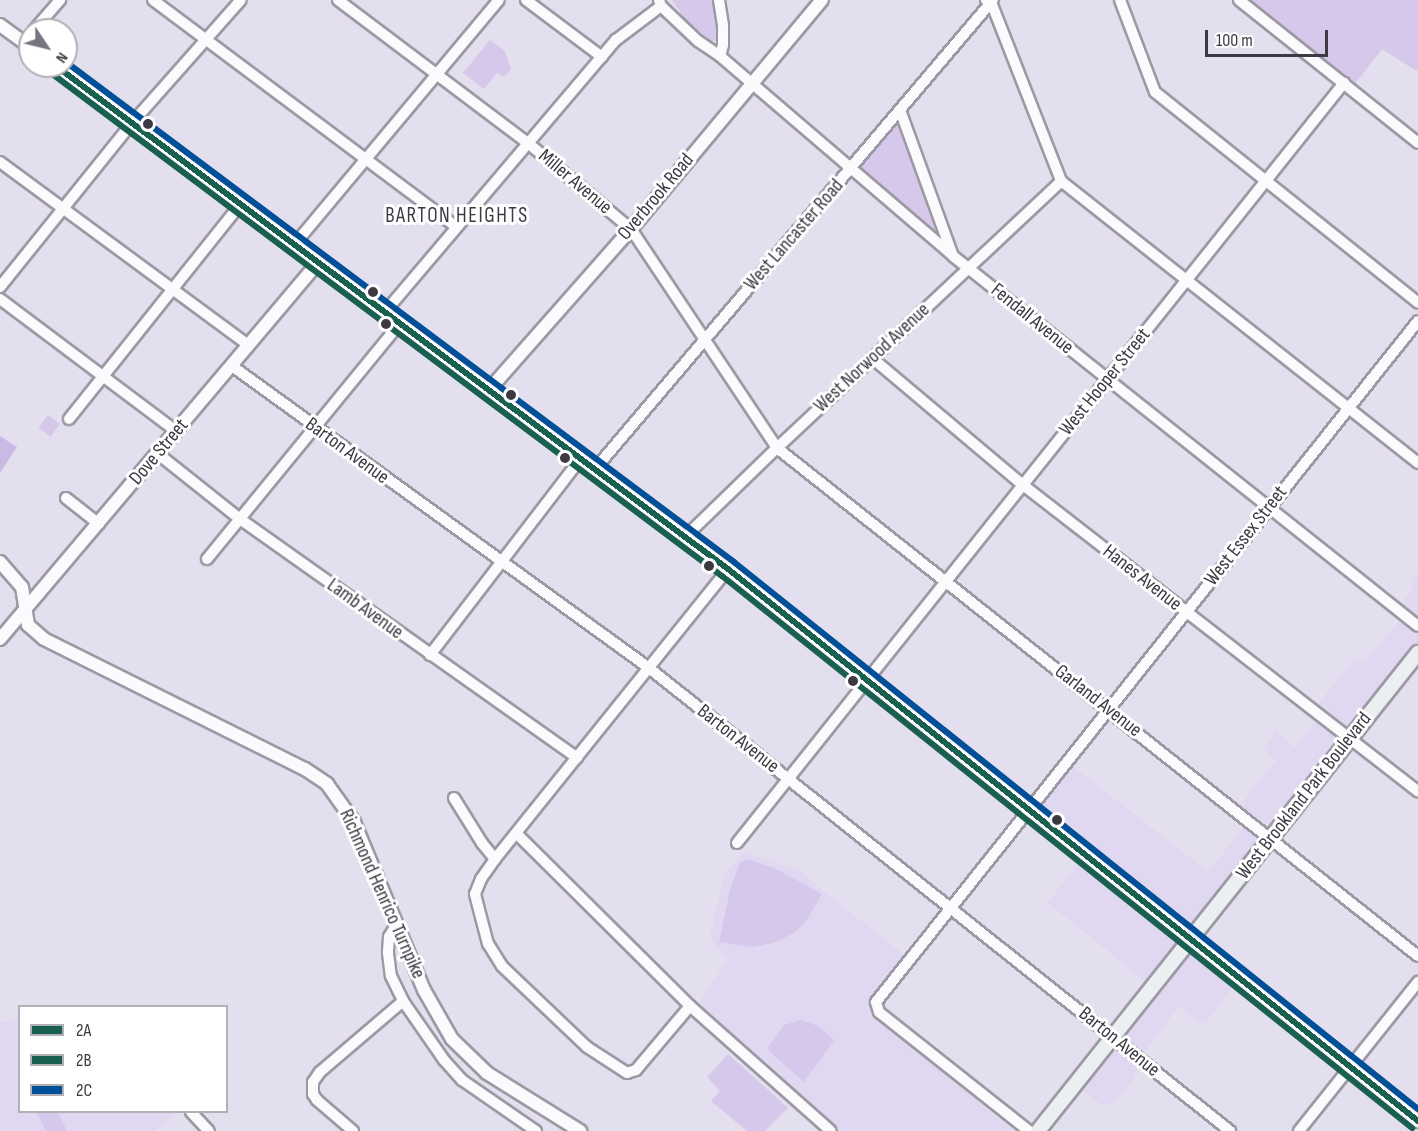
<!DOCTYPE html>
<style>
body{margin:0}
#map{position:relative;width:1418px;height:1131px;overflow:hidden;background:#e4dfee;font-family:"Sofia Sans Condensed",sans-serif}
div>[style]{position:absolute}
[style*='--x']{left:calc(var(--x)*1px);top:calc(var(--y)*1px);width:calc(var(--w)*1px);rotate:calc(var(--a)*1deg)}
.built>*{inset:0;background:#e0d7f1;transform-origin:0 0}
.green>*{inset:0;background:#d5c8eb;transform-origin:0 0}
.forest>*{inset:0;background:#cab9e5}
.roads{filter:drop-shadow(2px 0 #9d99a4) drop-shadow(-2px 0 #9d99a4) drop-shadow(0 2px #9d99a4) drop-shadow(0 -2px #9d99a4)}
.minor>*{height:10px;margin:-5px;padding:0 5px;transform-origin:5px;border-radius:5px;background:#fbfafc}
.tertiary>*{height:12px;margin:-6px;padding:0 6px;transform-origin:6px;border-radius:6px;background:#fbfafc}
.secondary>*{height:14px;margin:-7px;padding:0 7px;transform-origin:7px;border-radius:7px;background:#eceff1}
.bus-1>*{height:6px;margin:-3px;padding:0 3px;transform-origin:3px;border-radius:3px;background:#1a6051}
.bus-2>*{height:6px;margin:-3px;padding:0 3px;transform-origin:3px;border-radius:3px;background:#1a6051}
.bus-3>*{height:6px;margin:-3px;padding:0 3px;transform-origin:3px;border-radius:3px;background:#004f99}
.dots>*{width:16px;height:16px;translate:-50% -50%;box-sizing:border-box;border:3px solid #fff;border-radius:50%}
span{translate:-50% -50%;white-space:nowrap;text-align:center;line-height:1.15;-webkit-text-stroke:6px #fff;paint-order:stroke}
.street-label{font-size:20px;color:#3d3943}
.neighbourhood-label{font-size:21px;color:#3d3943;letter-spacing:1.5px}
.legend{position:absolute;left:18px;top:1005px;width:210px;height:108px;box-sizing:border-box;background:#fff;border:2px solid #b1b0b4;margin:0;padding:8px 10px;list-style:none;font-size:18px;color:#3d3943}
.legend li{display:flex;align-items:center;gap:12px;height:30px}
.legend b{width:30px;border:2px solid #b1b0b4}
.north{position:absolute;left:18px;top:18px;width:60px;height:60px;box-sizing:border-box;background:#fff;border:2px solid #b1b0b4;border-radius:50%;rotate:125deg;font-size:16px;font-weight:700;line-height:24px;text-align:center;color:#3d3943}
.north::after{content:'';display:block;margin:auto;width:21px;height:27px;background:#77737f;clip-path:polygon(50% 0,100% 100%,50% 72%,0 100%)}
.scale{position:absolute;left:1205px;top:30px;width:123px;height:27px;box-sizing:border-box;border:3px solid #3d3943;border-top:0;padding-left:8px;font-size:18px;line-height:21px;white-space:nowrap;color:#3d3943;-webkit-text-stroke:4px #fff;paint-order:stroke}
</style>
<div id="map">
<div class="built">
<div style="clip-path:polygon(1418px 573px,1418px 643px,1348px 730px,1317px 705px,1354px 660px,1365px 662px,1406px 613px,1398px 608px,1411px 591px,1412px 580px)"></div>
<div style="clip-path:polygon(1319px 719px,1340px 736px,1270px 827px,1244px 808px,1244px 801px,1251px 790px,1277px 761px,1263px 749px,1276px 732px,1295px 747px)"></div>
<div style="left:1070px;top:764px;width:195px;height:53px;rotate:38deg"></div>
<div style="left:1246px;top:825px;width:22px;height:59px;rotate:39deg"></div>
<div style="clip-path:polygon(744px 852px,801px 871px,822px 890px,906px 956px,870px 1000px,872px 1014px,1013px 1131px,842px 1131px,698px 1004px,727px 961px,710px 937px,725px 874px)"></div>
<div style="left:1083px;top:859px;width:126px;height:56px;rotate:39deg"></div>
<div style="clip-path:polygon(1194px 948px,1236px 983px,1204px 1025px,1179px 1006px,1142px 1055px,1133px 1080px,1115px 1101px,1103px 1106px,1081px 1089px)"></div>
<div style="clip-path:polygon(19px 1017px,20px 1112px,179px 1112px,154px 1131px,0 1131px,0 1023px)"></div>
</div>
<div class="green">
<div style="clip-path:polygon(672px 0,716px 0,718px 41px,711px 41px,685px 19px)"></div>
<div style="clip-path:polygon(1247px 0,1418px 0,1418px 69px,1415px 70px,1382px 49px,1354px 85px)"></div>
<div style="clip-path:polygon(490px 40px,505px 51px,511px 69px,504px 77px,497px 73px,484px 89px,463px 73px)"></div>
<div style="clip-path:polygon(897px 123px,900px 124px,938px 227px,935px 231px,860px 169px,861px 164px)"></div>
<div style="left:48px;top:415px;width:15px;height:16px;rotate:37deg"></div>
<div style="clip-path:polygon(747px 859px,774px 868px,822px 894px,805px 923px,792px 934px,773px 943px,752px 947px,719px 942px,730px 890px,740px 862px)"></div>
<div style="clip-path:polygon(801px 1020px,818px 1026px,834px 1040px,804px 1082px,769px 1051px,768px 1047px,784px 1025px)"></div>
<div style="clip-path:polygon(728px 1054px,788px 1108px,765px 1131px,747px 1131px,711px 1101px,720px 1091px,707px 1077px)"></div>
<div style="clip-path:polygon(36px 1112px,58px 1112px,67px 1131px,46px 1131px)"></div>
</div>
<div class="forest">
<div style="clip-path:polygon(0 436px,17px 447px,0 473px)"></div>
</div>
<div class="roads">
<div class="minor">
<div style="--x:153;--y:0;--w:379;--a:36.8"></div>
<div style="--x:338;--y:0;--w:238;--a:37"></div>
<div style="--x:528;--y:143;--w:134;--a:39.9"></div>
<div style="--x:631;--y:229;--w:263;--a:56.3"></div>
<div style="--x:777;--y:448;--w:818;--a:38.4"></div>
<div style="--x:526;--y:0;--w:95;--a:36.9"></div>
<div style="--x:659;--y:0;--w:6;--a:72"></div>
<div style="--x:661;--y:6;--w:51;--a:43.4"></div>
<div style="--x:698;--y:41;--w:27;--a:34"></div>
<div style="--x:720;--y:56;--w:307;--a:40.6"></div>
<div style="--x:953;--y:256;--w:594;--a:38.51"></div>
<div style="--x:719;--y:0;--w:25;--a:81"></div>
<div style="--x:723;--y:25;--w:20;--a:90"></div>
<div style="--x:723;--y:45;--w:11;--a:105"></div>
<div style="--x:986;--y:0;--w:5;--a:22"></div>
<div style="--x:991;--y:2;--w:192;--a:68.6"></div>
<div style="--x:1061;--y:181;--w:455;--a:38.3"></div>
<div style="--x:1120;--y:0;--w:98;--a:69.2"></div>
<div style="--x:1155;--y:92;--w:337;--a:38.7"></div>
<div style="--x:1239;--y:0;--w:229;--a:38.6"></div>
<div style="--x:34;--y:30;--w:40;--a:-49"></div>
<div style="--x:900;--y:110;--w:153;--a:70.1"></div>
<div style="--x:0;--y:162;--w:308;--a:36.4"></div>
<div style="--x:294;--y:245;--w:319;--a:-50.1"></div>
<div style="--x:0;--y:287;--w:211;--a:-51.2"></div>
<div style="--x:132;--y:123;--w:164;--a:-48.5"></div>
<div style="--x:0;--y:299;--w:220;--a:36.9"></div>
<div style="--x:385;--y:312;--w:357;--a:-49.7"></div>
<div style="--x:616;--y:40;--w:56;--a:-37.1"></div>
<div style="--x:872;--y:358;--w:197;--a:40.1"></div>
<div style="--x:1023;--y:485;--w:500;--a:37.8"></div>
<div style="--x:232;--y:366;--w:515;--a:35.91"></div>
<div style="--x:649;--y:668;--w:743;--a:38.55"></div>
<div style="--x:69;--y:419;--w:274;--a:-51.4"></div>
<div style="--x:157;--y:453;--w:106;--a:38.5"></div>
<div style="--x:240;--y:519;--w:413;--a:35.3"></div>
<div style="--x:595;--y:469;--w:615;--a:-49.68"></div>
<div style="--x:66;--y:498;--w:42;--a:38.2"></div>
<div style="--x:685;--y:537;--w:128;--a:-44.1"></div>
<div style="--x:777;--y:448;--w:390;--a:-43.2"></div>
<div style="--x:207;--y:559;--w:305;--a:-50.7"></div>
<div style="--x:430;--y:655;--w:248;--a:-52.5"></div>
<div style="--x:454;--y:798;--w:53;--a:58.1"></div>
<div style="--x:482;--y:843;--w:21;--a:51"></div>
<div style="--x:517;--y:834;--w:244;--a:44.8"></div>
<div style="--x:690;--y:1006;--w:188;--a:41.6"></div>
<div style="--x:737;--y:843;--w:973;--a:-51.39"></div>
<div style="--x:397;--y:924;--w:15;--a:122"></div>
<div style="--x:389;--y:937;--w:16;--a:94"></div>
<div style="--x:388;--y:953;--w:23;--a:83"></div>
<div style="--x:391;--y:976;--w:28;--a:64"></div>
<div style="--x:403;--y:1001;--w:72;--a:55.2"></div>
<div style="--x:444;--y:1060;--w:27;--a:48"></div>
<div style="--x:462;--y:1080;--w:90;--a:34.6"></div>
<div style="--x:690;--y:1006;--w:84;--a:130.2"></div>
<div style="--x:636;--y:1070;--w:9;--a:162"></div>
<div style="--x:627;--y:1073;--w:48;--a:-147"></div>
<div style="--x:587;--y:1047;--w:117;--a:-136.4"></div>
<div style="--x:502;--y:966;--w:26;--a:-122"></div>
<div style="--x:488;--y:944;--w:52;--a:-104.6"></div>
<div style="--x:475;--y:894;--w:16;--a:-68"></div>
<div style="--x:481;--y:879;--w:24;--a:-55"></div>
<div style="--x:495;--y:859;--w:372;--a:-51.2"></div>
<div style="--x:191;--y:1112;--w:26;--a:47"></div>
<div style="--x:353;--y:1131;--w:48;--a:-139.3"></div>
<div style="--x:317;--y:1100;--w:7;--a:-124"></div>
<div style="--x:313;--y:1094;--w:12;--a:-90"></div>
<div style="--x:313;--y:1082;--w:12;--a:-55"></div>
<div style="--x:320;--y:1072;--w:109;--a:-40.5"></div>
<div style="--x:1029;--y:1131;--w:191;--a:-141.6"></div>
<div style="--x:879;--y:1012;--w:10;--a:-107"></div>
<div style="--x:876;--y:1002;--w:870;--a:-51.48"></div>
<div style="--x:1299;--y:1131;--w:191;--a:-51.4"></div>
</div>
<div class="tertiary">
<div style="--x:0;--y:25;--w:37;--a:36"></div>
<div style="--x:56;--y:66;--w:839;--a:36.82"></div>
<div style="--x:728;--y:569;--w:884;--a:38.66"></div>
<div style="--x:488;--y:391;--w:216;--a:-48.6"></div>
<div style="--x:631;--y:229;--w:298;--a:-50.2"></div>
<div style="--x:0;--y:562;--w:33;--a:49"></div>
<div style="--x:22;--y:587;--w:38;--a:81"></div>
<div style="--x:28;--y:625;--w:21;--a:41"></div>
<div style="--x:44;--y:639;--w:292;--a:26.5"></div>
<div style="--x:305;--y:769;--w:27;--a:34"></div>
<div style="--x:327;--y:784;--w:47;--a:54.6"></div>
<div style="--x:354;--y:822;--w:182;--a:67.4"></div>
<div style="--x:424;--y:990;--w:56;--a:60.3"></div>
<div style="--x:452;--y:1039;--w:49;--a:44.2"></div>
<div style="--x:487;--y:1073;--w:110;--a:31.9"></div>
<div style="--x:0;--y:639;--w:492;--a:-49.8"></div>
</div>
<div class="secondary">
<div style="--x:1038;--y:1131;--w:611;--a:-51.52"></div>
</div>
</div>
<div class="bus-1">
<div style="--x:56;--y:66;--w:839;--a:36.82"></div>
<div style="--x:728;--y:569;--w:884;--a:38.66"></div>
</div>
<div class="bus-2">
<div style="--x:51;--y:73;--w:839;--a:36.86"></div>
<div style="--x:722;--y:576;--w:884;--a:38.66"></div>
</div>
<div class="bus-3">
<div style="--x:66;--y:62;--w:834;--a:36.81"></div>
<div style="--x:734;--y:562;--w:876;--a:38.65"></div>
</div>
<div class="dots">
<div style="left:148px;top:124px;background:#3d3943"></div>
<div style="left:373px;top:292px;background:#3d3943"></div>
<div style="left:386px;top:324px;background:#3d3943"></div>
<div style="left:511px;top:395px;background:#3d3943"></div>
<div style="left:565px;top:458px;background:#3d3943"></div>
<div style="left:709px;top:566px;background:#3d3943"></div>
<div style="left:853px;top:681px;background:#3d3943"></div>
<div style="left:1057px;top:820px;background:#3d3943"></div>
</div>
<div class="street-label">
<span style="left:575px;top:182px;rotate:40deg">Miller Avenue</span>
<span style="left:656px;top:197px;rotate:-50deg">Overbrook Road</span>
<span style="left:794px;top:235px;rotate:-49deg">West Lancaster Road</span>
<span style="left:1032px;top:319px;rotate:39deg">Fendall Avenue</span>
<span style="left:872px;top:358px;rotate:-43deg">West Norwood Avenue</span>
<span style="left:1105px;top:382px;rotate:-51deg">West Hooper Street</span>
<span style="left:347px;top:451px;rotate:36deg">Barton Avenue</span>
<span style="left:159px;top:452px;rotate:-50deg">Dove Street</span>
<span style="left:1246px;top:536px;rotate:-52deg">West Essex Street</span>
<span style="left:1142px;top:578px;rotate:38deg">Hanes Avenue</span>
<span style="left:365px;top:609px;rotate:36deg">Lamb Avenue</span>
<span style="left:1098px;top:701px;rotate:38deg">Garland Avenue</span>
<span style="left:738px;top:739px;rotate:38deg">Barton Avenue</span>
<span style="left:1304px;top:796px;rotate:-52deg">West Brookland Park Boulevard</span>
<span style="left:382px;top:894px;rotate:66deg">Richmond Henrico Turnpike</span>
<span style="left:1119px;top:1042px;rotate:39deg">Barton Avenue</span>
</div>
<div class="neighbourhood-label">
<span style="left:457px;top:216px">BARTON HEIGHTS</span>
</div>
<ul class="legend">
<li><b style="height:8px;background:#1a6051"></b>2A</li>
<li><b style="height:8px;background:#1a6051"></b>2B</li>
<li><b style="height:8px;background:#004f99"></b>2C</li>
</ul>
<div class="north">N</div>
<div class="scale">100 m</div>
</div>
